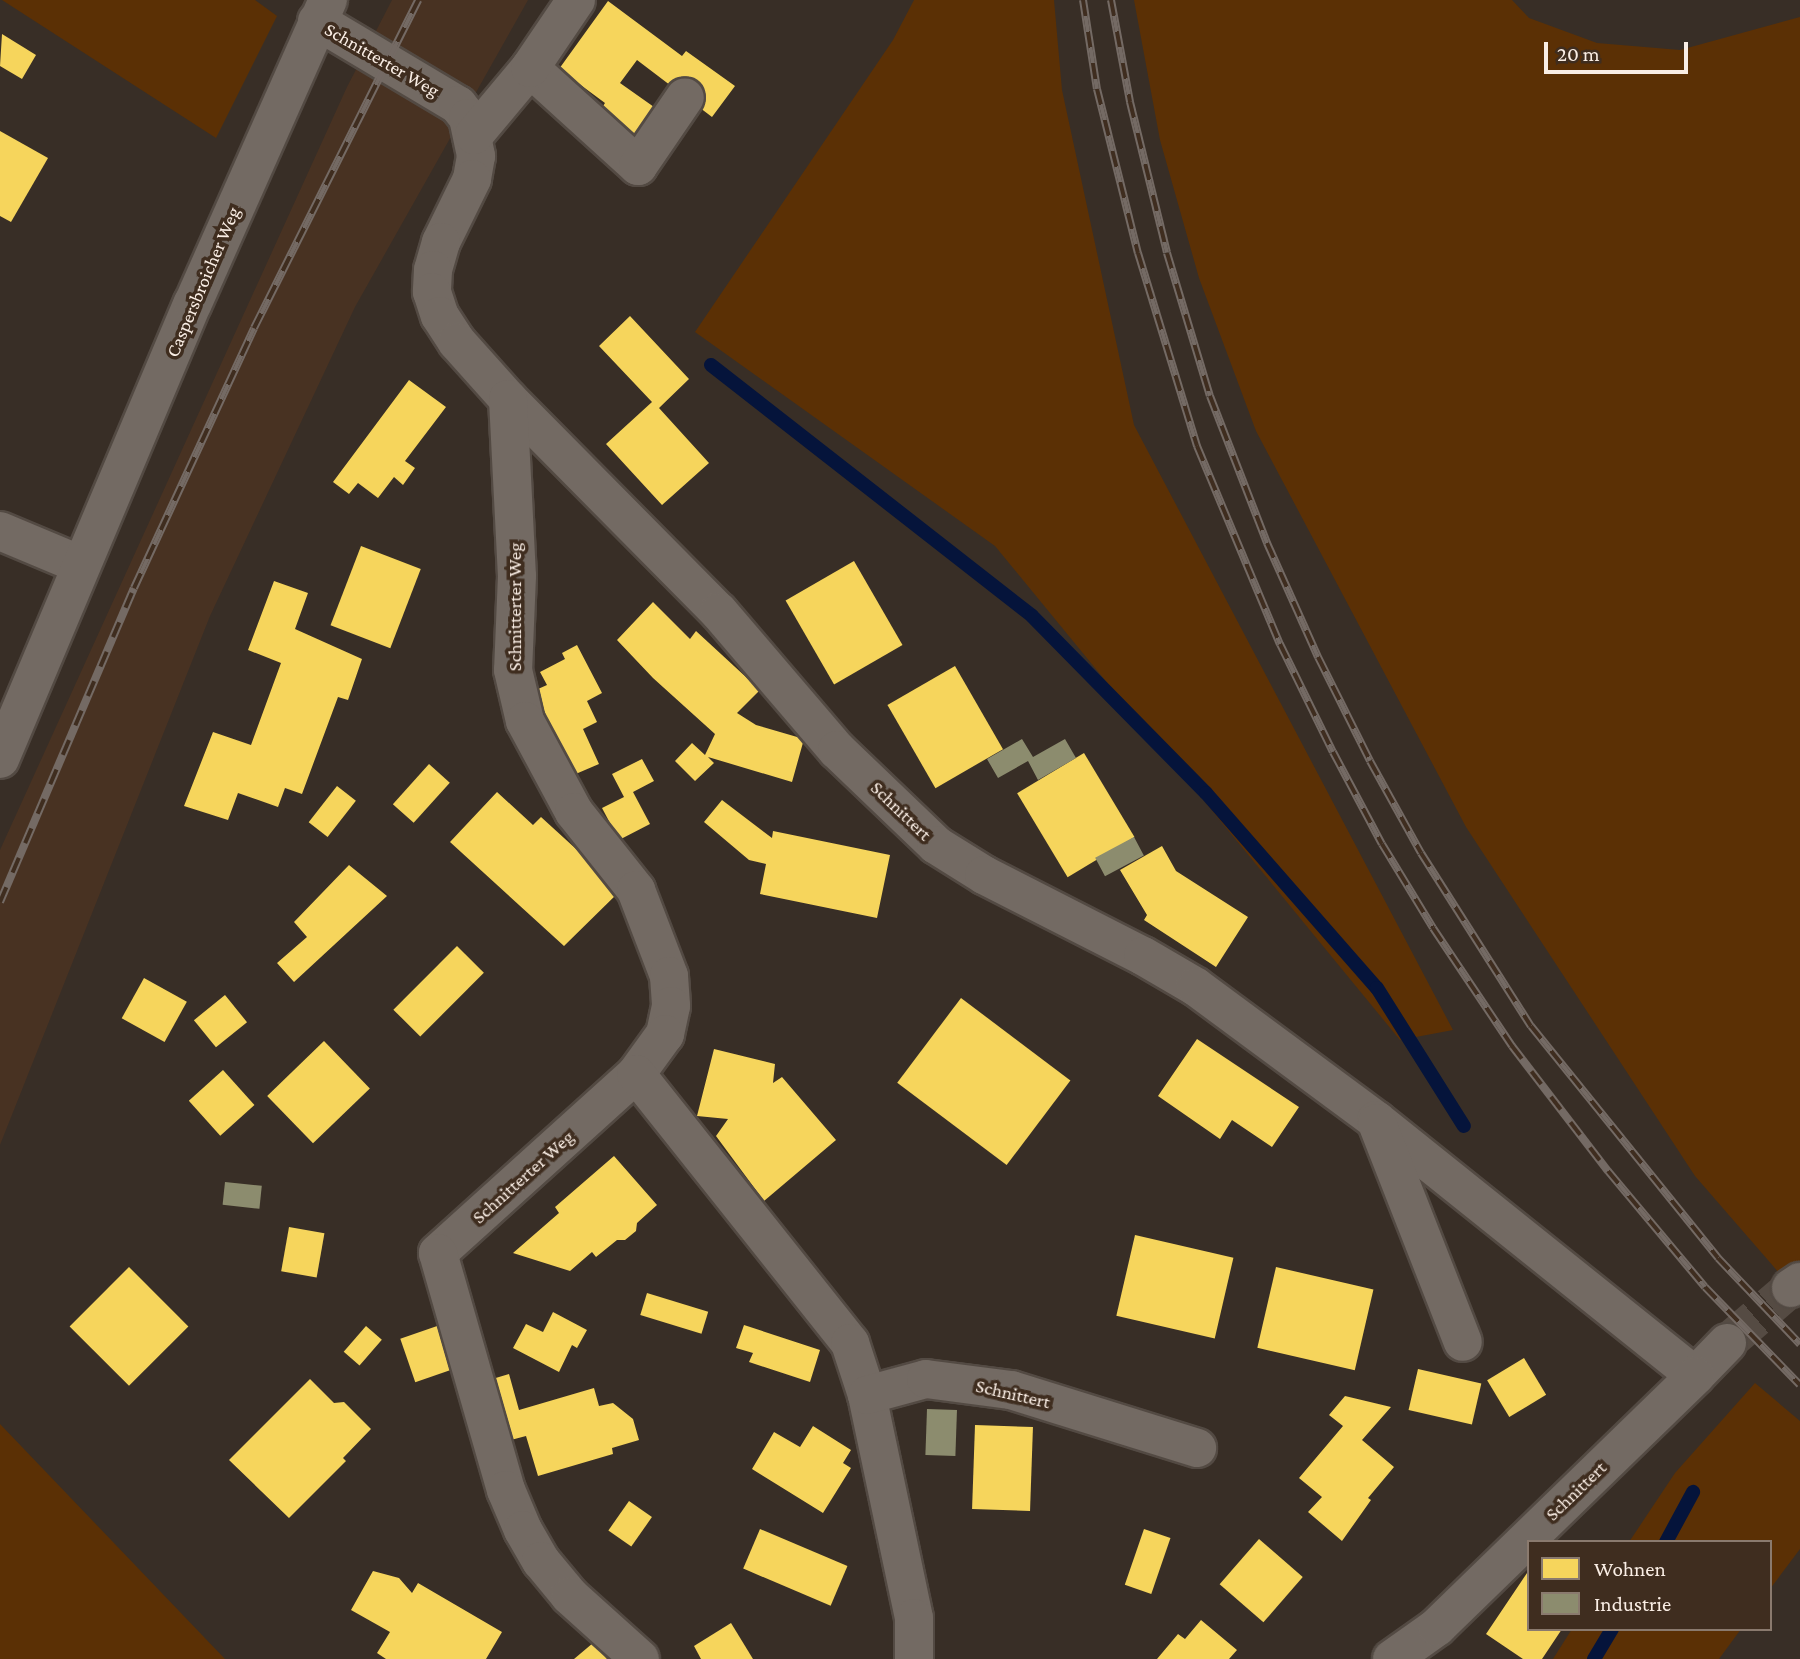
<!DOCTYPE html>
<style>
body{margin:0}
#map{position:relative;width:1800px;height:1659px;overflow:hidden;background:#382e26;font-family:"Crimson Pro",serif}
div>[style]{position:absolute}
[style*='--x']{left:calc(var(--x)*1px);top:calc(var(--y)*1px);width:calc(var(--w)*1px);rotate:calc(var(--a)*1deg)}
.built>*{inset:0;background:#483222}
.green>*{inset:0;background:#5b3005}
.homes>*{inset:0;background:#f6d55c;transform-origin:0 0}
.industry>*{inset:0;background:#8c8c6e;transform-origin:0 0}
.stream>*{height:14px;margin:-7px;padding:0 7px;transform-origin:7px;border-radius:7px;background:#05143b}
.minor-tunnel>*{height:38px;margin-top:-19px;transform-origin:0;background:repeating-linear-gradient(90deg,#554b43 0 38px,transparent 0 57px)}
.roads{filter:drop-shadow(2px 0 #534a43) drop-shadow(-2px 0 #534a43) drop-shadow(0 2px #534a43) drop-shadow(0 -2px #534a43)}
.minor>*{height:38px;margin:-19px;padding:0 19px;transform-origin:19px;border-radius:19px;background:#736a63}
.rail>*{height:8px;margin-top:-4px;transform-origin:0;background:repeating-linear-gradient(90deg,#3f2d1f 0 16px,#746a64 0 32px);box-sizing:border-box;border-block:2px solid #746a64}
span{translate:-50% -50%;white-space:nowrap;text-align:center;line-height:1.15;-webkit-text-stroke:7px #3f2d1f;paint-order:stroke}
.street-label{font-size:19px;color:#faeee5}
.legend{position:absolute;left:1527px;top:1540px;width:245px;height:91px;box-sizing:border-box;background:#3f2d1f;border:2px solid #8a7a6e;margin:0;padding:9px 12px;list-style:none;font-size:21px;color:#faeee5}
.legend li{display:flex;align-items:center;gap:14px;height:35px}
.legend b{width:35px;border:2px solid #8a7a6e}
.scale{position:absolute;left:1544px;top:42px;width:144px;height:32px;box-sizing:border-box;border:4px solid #faeee5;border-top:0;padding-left:9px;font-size:21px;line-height:24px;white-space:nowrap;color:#faeee5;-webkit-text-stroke:5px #3f2d1f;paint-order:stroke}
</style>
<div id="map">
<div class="built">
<div style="clip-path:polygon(392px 0,528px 0,355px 307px,210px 616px,0 1145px,0 850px,347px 87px)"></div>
</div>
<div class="green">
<div style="clip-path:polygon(2px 0,255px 0,277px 16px,216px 138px)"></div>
<div style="clip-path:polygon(914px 0,1054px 0,1062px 90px,1134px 425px,1453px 1030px,1400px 1040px,995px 546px,695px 332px,893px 40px)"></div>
<div style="clip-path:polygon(1134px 0,1512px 0,1529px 18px,1597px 43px,1680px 50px,1800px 17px,1800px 1297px,1695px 1176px,1466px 827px,1256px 431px,1199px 278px,1160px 140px)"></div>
<div style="clip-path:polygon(1755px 1383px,1800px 1421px,1800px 1549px,1770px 1589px,1770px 1542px,1629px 1542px,1675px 1473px)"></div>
<div style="clip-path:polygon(0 1424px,225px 1659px,0 1659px)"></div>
<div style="clip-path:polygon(1572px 1629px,1741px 1629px,1719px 1659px,1553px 1659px)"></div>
</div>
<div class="homes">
<div style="clip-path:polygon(608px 1px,682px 56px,686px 51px,735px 86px,712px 117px,637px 60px,620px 83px,654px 107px,626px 148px,592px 123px,605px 103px,559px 69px)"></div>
<div style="clip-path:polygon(2px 34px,36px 55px,22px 79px,0 66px)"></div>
<div style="clip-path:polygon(0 131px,48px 158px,11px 222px,0 216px)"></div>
<div style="clip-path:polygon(630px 316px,689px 379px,659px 408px,709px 463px,662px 505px,606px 444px,652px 402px,599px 346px)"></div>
<div style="clip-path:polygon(409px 380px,446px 407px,405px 461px,415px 468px,403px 485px,394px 477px,378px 498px,358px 483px,349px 494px,333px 482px)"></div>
<div style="left:361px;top:546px;width:64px;height:85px;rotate:21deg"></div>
<div style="left:854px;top:561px;width:97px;height:79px;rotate:60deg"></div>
<div style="clip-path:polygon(274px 581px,308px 593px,295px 629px,362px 659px,348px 700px,338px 697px,302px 794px,285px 788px,278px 807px,238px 793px,228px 820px,184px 806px,213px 732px,251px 745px,281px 663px,248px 650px)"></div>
<div style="clip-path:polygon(653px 602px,690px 639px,696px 631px,760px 690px,737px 713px,756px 725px,804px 739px,792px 782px,708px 757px,714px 763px,695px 781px,675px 761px,692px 743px,705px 755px,715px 734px,653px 678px,617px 640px)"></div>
<div style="clip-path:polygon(577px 645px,602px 693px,587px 701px,597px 722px,583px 729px,599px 764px,571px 776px,555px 743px,558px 740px,536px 697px,538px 689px,547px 685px,540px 672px,565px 659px,562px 653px)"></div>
<div style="left:955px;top:666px;width:96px;height:78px;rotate:60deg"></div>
<div style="left:1084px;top:753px;width:98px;height:78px;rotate:59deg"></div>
<div style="clip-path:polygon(642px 759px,654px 781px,633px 792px,650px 824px,619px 840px,602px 808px,624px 797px,612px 774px)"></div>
<div style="left:429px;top:764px;width:28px;height:54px;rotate:42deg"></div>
<div style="left:337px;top:786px;width:24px;height:46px;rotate:38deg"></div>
<div style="clip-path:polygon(497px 792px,533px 825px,541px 817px,621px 890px,564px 946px,450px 842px)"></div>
<div style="clip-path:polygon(722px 800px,772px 838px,773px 831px,890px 855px,877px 918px,760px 894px,766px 864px,749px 860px,704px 822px)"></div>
<div style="clip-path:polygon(1162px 846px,1176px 871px,1248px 917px,1216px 967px,1144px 920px,1147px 915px,1120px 870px)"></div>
<div style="clip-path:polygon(349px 865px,387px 896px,294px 982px,277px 963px,307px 937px,294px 922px)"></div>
<div style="left:457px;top:946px;width:38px;height:90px;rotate:45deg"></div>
<div style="left:144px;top:978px;width:49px;height:46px;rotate:29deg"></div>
<div style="left:225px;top:995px;width:35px;height:40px;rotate:51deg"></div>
<div style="left:961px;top:998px;width:137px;height:106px;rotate:37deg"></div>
<div style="clip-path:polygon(1197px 1039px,1299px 1107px,1272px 1147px,1232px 1120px,1220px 1139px,1158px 1096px)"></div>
<div style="left:324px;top:1041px;width:66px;height:79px;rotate:46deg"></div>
<div style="clip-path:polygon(714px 1049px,775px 1064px,773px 1083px,782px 1077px,836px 1140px,764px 1201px,716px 1136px,728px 1119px,697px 1116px)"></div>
<div style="left:223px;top:1070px;width:47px;height:46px;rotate:48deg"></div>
<div style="clip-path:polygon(614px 1156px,657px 1205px,637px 1223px,636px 1231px,625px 1240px,617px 1240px,596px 1257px,592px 1252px,570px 1271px,513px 1253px,559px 1213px,555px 1207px)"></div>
<div style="left:289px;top:1227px;width:36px;height:45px;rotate:10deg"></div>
<div style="left:1135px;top:1235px;width:101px;height:83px;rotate:13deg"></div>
<div style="left:129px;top:1267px;width:84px;height:84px;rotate:45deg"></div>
<div style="left:1276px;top:1267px;width:100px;height:83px;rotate:13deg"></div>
<div style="left:647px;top:1293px;width:64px;height:23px;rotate:17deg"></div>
<div style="clip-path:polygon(553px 1312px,587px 1330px,577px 1348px,572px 1345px,559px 1372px,513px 1348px,526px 1324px,543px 1332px)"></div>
<div style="left:440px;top:1325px;width:46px;height:42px;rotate:71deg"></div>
<div style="clip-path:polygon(744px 1325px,820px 1350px,810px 1382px,749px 1362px,753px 1353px,736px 1348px)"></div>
<div style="left:366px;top:1326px;width:21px;height:34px;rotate:41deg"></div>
<div style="left:1524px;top:1358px;width:43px;height:43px;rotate:59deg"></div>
<div style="left:1418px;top:1369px;width:65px;height:42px;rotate:13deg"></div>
<div style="clip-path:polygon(509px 1374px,519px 1410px,594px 1388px,599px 1406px,613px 1403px,633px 1419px,639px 1440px,612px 1448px,613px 1454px,538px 1476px,526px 1436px,507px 1441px,489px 1380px)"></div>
<div style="clip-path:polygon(310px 1379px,334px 1403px,344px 1402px,371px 1429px,343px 1458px,346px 1461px,289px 1518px,229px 1460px)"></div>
<div style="clip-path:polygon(1345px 1396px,1391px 1407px,1362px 1440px,1394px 1467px,1368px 1498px,1371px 1500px,1342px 1541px,1308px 1512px,1322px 1497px,1299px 1478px,1343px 1426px,1329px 1415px)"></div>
<div style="left:975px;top:1425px;width:58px;height:84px;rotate:2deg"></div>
<div style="clip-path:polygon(813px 1426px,851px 1450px,843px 1463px,851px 1468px,823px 1513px,752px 1469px,774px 1432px,800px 1447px)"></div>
<div style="left:629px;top:1501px;width:28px;height:36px;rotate:35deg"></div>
<div style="left:760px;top:1529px;width:95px;height:43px;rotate:23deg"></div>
<div style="left:1144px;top:1529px;width:28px;height:59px;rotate:19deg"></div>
<div style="left:1259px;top:1539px;width:58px;height:60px;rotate:41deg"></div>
<div style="clip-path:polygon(1529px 1570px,1529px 1629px,1562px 1629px,1542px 1659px,1523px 1659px,1486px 1634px)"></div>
<div style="clip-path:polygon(373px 1571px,399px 1578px,412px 1593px,418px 1583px,502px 1632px,486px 1659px,386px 1659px,377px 1653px,390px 1632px,351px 1610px)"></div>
<div style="clip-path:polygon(1201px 1620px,1237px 1650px,1229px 1659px,1157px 1659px,1178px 1634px,1185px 1639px)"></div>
<div style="clip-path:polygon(731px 1623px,753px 1659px,701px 1659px,694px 1646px)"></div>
<div style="clip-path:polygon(593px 1643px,607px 1659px,574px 1659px)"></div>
</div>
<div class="industry">
<div style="clip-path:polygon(1022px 739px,1033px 757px,1065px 739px,1076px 758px,1038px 780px,1028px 761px,998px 778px,987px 759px)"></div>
<div style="left:1134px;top:837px;width:21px;height:44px;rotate:62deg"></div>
<div style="left:225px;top:1182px;width:37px;height:23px;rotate:6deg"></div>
<div style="left:927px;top:1409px;width:30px;height:46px;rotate:2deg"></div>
</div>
<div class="stream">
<div style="--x:711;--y:365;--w:407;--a:38"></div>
<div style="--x:1032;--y:616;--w:248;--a:45.5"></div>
<div style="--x:1206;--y:793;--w:259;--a:48.8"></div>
<div style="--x:1377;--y:988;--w:163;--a:57.8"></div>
<div style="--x:1666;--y:1542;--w:57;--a:-61.6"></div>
<div style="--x:1594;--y:1659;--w:35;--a:-59"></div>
</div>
<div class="minor-tunnel">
<div style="--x:1727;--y:1343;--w:84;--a:-40.7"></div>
</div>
<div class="roads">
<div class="minor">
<div style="--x:317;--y:21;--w:164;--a:30.8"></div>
<div style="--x:458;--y:105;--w:16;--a:52"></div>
<div style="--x:468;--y:118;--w:39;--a:78"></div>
<div style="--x:476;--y:156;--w:23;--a:100"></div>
<div style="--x:472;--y:179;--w:70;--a:116.2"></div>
<div style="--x:441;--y:242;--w:29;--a:106"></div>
<div style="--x:433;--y:270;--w:22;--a:93"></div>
<div style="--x:432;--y:292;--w:25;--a:72"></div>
<div style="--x:440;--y:316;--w:31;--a:57"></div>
<div style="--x:457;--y:342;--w:76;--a:48.2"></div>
<div style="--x:508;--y:399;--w:300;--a:45.3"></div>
<div style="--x:719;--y:612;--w:182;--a:49.5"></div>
<div style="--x:837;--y:750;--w:137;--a:43.8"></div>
<div style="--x:936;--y:845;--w:57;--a:32"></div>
<div style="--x:984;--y:875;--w:178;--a:27"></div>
<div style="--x:1143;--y:956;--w:61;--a:30.3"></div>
<div style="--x:1196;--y:987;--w:224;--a:36.5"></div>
<div style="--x:1376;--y:1120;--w:409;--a:38.7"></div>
<div style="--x:1695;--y:1376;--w:46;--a:-45.9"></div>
<div style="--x:530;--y:68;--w:146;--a:42.2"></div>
<div style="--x:638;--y:166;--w:83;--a:-55.7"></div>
<div style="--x:474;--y:135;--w:87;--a:-50.1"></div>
<div style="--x:530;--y:68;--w:82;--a:-55.9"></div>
<div style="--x:508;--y:399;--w:177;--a:87.1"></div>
<div style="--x:517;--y:576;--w:94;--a:92.4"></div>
<div style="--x:513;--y:670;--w:52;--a:76.8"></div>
<div style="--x:525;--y:721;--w:103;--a:61.7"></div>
<div style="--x:574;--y:812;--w:100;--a:51.5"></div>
<div style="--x:636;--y:890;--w:92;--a:69"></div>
<div style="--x:669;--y:976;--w:30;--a:86"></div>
<div style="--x:671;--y:1006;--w:29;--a:102"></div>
<div style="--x:665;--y:1034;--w:49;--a:125.9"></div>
<div style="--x:636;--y:1074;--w:267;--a:137.9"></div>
<div style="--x:438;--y:1253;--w:247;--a:74"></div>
<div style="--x:506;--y:1490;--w:43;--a:67"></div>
<div style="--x:523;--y:1530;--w:36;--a:60"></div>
<div style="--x:541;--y:1561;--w:45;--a:50.4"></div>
<div style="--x:570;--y:1596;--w:94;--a:42"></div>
<div style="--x:0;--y:531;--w:88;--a:22.8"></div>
<div style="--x:0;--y:759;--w:495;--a:-67.1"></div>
<div style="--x:193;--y:303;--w:332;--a:-66"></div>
<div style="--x:636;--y:1074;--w:344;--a:51.5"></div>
<div style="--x:850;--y:1343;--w:55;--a:71.9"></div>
<div style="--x:867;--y:1395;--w:228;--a:78.1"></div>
<div style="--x:914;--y:1618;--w:41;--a:90"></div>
<div style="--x:1377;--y:1123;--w:235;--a:68.6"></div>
<div style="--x:1791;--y:1288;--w:11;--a:-34"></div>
<div style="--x:867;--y:1395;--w:61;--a:-15.2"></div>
<div style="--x:926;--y:1379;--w:86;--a:7.4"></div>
<div style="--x:1011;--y:1390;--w:195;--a:17.3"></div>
<div style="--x:1392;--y:1659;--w:55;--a:-35.4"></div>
<div style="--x:1437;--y:1627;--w:360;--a:-44.2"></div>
</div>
</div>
<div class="rail">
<div style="--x:1083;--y:0;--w:90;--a:81.1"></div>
<div style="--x:1097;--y:89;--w:169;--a:76"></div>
<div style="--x:1138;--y:253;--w:202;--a:73"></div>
<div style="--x:1197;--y:446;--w:215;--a:67.3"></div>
<div style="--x:1280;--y:644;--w:120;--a:63.9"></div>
<div style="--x:1333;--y:752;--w:104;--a:62"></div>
<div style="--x:1382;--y:844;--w:98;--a:58.7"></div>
<div style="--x:1433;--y:928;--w:142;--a:56.2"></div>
<div style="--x:1512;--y:1046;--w:158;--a:52.5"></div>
<div style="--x:1608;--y:1171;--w:151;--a:50.1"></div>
<div style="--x:1705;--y:1287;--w:136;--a:45.9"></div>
<div style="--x:1111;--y:0;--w:104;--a:79.4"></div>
<div style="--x:1130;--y:102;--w:155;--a:76.2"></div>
<div style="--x:1167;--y:253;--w:149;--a:73.3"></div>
<div style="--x:1210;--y:396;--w:158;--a:68.8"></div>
<div style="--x:1267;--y:543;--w:125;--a:65.9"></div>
<div style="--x:1318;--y:657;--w:116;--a:63.4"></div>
<div style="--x:1370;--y:761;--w:105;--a:61"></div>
<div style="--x:1421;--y:853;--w:205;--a:57.6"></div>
<div style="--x:1531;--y:1026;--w:298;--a:51.1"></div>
<div style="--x:1718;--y:1258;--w:119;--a:46.4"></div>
<div style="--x:0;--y:902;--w:341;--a:-66.9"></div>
<div style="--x:134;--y:588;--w:286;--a:-65.2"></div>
<div style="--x:254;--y:328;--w:367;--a:-63.4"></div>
</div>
<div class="street-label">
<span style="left:382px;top:60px;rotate:30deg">Schnitterter Weg</span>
<span style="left:203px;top:282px;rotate:-67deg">Caspersbroicher Weg</span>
<span style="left:515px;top:607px;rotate:-90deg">Schnitterter Weg</span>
<span style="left:901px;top:811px;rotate:44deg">Schnittert</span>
<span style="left:523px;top:1177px;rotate:-42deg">Schnitterter Weg</span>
<span style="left:1013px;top:1394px;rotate:13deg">Schnittert</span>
<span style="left:1576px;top:1491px;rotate:-44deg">Schnittert</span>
</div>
<ul class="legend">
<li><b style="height:19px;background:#f6d55c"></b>Wohnen</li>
<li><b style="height:19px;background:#8c8c6e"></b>Industrie</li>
</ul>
<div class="scale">20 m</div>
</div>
